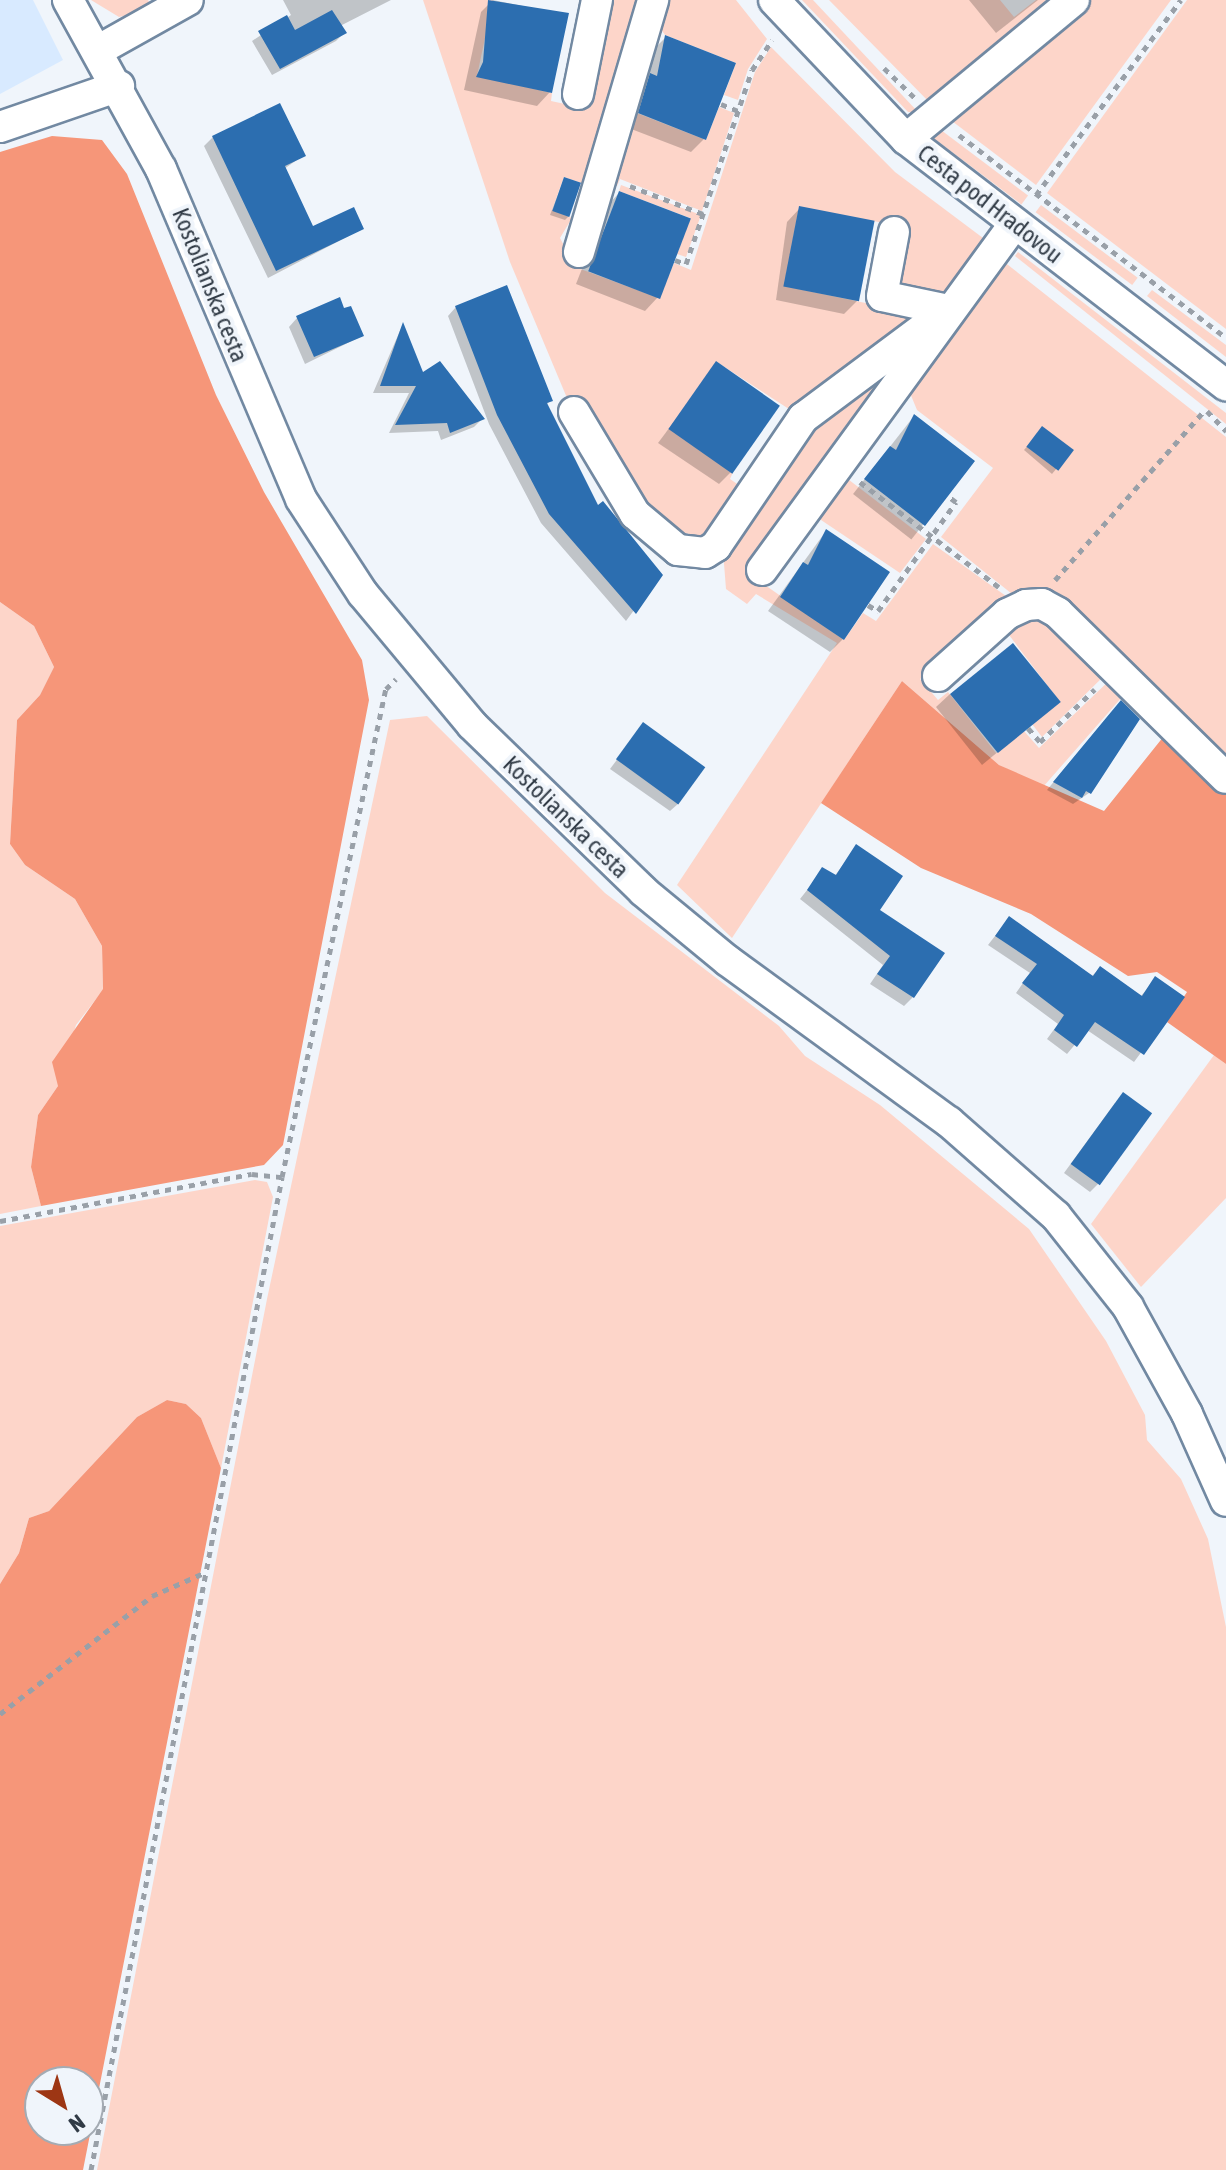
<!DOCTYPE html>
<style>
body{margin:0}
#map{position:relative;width:1226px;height:2170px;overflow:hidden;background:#f0f5fb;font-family:"Asap Condensed",sans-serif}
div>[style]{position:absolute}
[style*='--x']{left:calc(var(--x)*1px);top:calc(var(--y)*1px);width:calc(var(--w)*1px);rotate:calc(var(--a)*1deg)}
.built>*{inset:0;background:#d8eaff}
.green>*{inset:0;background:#fdd5c9;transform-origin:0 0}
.forest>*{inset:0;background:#f69679}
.shadow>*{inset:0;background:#0003;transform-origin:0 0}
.building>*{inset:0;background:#2c6eb0;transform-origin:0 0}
.path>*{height:5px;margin-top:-2.5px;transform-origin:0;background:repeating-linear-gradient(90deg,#99a0a8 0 6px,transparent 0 12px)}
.roads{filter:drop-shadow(2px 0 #7289a2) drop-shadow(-2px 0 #7289a2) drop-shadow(0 2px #7289a2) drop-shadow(0 -2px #7289a2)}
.minor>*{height:30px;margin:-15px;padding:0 15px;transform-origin:15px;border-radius:15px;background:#fff}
span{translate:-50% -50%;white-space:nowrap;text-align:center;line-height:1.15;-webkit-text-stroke:8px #f0f5fb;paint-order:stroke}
.street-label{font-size:24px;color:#313b46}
.north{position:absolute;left:24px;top:2066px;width:80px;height:80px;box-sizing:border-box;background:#f0f5fb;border:2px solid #a4abb3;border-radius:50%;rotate:143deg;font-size:22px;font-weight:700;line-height:32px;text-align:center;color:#313b46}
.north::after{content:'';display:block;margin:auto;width:28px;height:36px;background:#9d3614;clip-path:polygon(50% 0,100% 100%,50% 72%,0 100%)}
</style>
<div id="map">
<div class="built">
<div style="clip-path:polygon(0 0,33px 0,63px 60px,0 94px)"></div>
</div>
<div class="green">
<div style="clip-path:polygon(91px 0,148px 0,153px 9px,119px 17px)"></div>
<div style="clip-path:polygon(423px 0,493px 0,477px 76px,552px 93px,551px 101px,588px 109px,608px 0,645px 0,590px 186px,564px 177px,552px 210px,572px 218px,560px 238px,575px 267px,659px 298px,674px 263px,691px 270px,755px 72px,771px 47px,895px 172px,987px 241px,947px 298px,898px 284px,910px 228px,799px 207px,784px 286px,928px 316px,792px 411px,717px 362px,670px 429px,733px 472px,730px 479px,746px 490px,705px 537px,674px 531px,651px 515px,582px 408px,567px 398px,510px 262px)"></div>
<div style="clip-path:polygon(663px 0,736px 0,767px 39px,748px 69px,738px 100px,724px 95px,736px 63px,665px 35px,658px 25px)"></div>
<div style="clip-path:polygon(802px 0,813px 0,918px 112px,908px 112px)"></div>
<div style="clip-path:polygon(829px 0,1000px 0,1014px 17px,1036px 0,1045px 0,1052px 9px,932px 105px)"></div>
<div style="clip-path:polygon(1088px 0,1171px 0,1036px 185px,944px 115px)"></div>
<div style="clip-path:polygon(1187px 0,1226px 0,1226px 329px,1047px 193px)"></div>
<div style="clip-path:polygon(719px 107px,734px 113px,702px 211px,620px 179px,617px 186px,611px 184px,629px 110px,706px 140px)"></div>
<div style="left:933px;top:124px;width:119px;height:11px;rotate:37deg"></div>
<div style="clip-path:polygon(621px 185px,701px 215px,686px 257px,677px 254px,690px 218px,619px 191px)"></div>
<div style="left:1041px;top:205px;width:121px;height:9px;rotate:37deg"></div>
<div style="clip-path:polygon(1018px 252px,1226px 413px,1226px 424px,1015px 256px)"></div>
<div style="clip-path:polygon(1003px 261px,1226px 437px,1226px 766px,941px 537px,993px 468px,917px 410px,910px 393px)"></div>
<div style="clip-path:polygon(1152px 290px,1226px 345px,1226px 357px,1147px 296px)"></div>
<div style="clip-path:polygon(909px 350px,749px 574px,844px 640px,863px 613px,876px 621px,933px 544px,1013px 601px,978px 626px,920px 679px,938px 700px,948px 692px,996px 753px,1024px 731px,1039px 748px,1114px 676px,1122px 697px,1043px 787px,999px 765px,902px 681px,732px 938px,677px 885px,837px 643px,756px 594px,747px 604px,726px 589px,723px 551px,806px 428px)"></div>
<div style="clip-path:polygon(840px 473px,926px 539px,900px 573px,821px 520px,818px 514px)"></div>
<div style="clip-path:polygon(0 602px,34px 626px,54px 667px,40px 695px,17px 720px,10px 844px,25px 865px,75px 899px,102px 946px,103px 990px,76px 1025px,58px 1086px,38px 1115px,31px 1167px,41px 1206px,0 1214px)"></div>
<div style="clip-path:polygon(1044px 613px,1109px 671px,1042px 737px,1032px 724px,1060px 702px,1006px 631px,1007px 623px)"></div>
<div style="clip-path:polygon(427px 716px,605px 893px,779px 1026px,805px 1056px,880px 1105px,1029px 1229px,1106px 1341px,1145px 1415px,1147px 1440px,1181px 1479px,1208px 1539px,1226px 1627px,1226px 2170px,97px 2170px,267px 1299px,390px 720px)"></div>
<div style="clip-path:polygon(1214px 1055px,1226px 1064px,1226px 1198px,1141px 1287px,1091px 1224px)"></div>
<div style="clip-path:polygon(255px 1180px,267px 1182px,273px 1197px,221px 1468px,201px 1418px,186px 1404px,167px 1400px,137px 1417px,49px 1511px,29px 1518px,19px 1553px,0 1584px,0 1226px)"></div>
</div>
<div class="forest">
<div style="clip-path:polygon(52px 136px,102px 140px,127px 174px,216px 395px,264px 492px,362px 660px,369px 700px,283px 1145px,264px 1165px,41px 1206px,31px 1167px,38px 1115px,58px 1086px,52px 1062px,103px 989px,102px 946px,75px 899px,25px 865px,10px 844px,17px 720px,40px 695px,54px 667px,34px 626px,0 602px,0 152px)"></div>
<div style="clip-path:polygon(902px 681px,999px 765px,1104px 811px,1168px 731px,1226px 786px,1226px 1064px,1167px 1022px,1187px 992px,1157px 972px,1128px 976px,1031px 914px,921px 868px,821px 803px)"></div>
<div style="clip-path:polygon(evenodd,167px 1400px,186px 1404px,201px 1418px,221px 1468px,83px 2170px,0 2170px,0 1584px,19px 1553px,29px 1518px,49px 1511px,137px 1417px,167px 1400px,40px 2082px,88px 2082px,88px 2130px,40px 2130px,40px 2082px)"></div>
</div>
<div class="shadow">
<div style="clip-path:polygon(283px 0,391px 0,340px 26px,344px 33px,336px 41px,272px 75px,252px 41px,291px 15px)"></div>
<div style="clip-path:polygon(493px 0,567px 15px,550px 92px,537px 106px,464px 90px,481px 12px)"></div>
<div style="clip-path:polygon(969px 0,1038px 0,996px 33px)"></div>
<div style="clip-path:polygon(665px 38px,704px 139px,691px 152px,626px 127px,652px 51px)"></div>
<div style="clip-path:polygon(213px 137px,304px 155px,284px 169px,312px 229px,362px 229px,268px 278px,204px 146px)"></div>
<div style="clip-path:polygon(564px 179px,569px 216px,565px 220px,550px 215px)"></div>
<div style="clip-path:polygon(619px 193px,688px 220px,658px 297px,645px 311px,576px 284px,606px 207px)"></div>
<div style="clip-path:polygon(800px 208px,858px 300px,844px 314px,776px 300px,787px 222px)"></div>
<div style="clip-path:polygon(456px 307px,551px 400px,546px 405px,598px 508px,660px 575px,626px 621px,541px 523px,489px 424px,448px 316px)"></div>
<div style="clip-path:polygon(297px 318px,362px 336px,305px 364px,289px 327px)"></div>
<div style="clip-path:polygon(402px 326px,422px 375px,482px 419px,474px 427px,441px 440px,438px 431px,389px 433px,409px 393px,373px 393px)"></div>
<div style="clip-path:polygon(717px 364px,732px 471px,719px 484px,658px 443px)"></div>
<div style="left:914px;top:416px;width:74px;height:99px;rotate:38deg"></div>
<div style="clip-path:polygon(1039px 432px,1071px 451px,1052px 474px,1024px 450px)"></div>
<div style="clip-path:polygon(826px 531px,843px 639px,830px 652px,768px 611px)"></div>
<div style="clip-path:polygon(950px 694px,1058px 702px,982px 765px,936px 707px)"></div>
<div style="clip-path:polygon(1113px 710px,1089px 793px,1073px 804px,1047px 790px)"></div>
<div style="clip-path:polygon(643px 725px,679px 803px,670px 811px,610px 769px)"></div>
<div style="clip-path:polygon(856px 847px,913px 997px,904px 1006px,870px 984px,883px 965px,800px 899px,823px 870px,834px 877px)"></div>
<div style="clip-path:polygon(1009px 918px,1091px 977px,1100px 968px,1140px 997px,1156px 979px,1182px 997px,1134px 1062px,1087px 1030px,1067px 1054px,1047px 1039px,1058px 1024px,1016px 993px,1030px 973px,988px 945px)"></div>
<div style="clip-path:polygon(1115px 1103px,1099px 1183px,1090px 1192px,1064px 1173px)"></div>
</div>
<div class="building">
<div style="clip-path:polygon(488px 0,569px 13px,552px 93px,476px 77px,483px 62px)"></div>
<div style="clip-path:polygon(332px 10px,347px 33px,280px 69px,258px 31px,287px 15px,295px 30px)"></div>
<div style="clip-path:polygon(665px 35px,736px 63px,706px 140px,638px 113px,650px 73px,657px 76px)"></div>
<div style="clip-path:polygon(280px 103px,306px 156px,285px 166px,313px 226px,354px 207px,364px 229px,276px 271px,212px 136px)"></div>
<div style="left:564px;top:177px;width:18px;height:36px;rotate:19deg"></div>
<div style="left:619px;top:191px;width:77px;height:86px;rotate:21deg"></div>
<div style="left:799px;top:206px;width:77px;height:82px;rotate:11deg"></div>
<div style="clip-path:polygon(507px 285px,553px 401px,547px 403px,598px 505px,603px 501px,663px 575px,636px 614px,549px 514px,497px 415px,455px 306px)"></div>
<div style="clip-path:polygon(340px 297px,344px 308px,351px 306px,364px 336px,314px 357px,296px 316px)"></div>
<div style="clip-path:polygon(403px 322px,423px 372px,440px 361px,485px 419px,450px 433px,447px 423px,395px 425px,416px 386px,380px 386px)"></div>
<div style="left:716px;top:361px;width:78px;height:83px;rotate:35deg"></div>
<div style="clip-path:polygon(914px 414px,975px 461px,925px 526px,864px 479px,890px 446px,896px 450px)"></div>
<div style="left:1042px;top:426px;width:40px;height:26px;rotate:37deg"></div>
<div style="clip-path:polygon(826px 529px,890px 572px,844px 640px,780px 597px,803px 562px,808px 565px)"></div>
<div style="left:1013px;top:643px;width:76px;height:81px;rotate:51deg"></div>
<div style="clip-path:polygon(1121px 700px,1140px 719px,1091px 794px,1086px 791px,1082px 798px,1053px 782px)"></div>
<div style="left:643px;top:722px;width:77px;height:46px;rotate:36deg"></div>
<div style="clip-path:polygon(856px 844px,903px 876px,880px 910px,945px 953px,914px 998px,877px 974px,890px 956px,807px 890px,822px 867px,836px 875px)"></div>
<div style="clip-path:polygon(1009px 916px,1093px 976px,1100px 966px,1142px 996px,1155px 976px,1185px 997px,1144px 1055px,1095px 1022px,1077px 1047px,1054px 1030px,1064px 1015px,1022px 983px,1037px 964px,995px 936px)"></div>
<div style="left:1123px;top:1092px;width:36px;height:89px;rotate:36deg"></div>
</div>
<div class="path">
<div style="--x:884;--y:68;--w:42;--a:44"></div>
<div style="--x:721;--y:104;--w:18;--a:22"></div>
<div style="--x:959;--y:135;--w:335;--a:37.2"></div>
<div style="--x:630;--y:186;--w:78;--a:21"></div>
<div style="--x:1036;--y:195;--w:243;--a:-53.4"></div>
<div style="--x:675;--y:260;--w:12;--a:20"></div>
<div style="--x:686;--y:264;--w:205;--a:-71.2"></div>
<div style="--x:752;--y:70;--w:36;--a:-56"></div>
<div style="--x:1207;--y:411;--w:28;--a:46"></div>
<div style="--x:860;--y:482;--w:174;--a:37.1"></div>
<div style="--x:1055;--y:580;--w:227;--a:-48.6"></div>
<div style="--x:868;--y:605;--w:12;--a:31"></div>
<div style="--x:878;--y:611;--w:134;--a:-54.4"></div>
<div style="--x:956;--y:502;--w:10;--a:-143"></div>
<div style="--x:1028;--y:728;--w:18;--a:49"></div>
<div style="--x:1040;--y:742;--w:76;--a:-43.9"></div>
<div style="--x:0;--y:1221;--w:256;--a:-10.6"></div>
<div style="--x:252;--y:1174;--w:30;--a:6"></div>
<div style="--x:0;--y:1714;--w:192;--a:-37.8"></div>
<div style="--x:152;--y:1596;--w:57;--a:-23.9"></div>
<div style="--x:91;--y:2170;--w:1011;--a:-79.11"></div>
<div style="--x:282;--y:1177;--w:499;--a:-78"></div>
<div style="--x:386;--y:689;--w:14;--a:-45"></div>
</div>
<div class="roads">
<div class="minor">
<div style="--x:68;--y:0;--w:193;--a:61.2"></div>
<div style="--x:161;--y:169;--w:358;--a:67"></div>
<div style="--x:301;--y:499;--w:113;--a:56.9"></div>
<div style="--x:363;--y:594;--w:170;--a:50.2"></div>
<div style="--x:472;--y:725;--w:238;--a:44.1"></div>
<div style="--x:643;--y:891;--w:110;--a:39.5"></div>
<div style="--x:728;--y:961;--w:273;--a:36.1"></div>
<div style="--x:949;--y:1122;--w:142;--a:41.3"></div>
<div style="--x:1056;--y:1216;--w:116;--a:51.6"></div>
<div style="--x:1128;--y:1307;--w:122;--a:61.1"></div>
<div style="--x:1187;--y:1414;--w:95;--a:65.9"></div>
<div style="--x:774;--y:0;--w:192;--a:46.5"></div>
<div style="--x:906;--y:139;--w:404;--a:37.6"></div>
<div style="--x:97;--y:51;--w:104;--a:-29.3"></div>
<div style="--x:578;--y:94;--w:96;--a:-78.6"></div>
<div style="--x:0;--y:127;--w:126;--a:-19"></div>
<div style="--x:906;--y:139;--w:218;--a:-39.6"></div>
<div style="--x:579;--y:252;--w:263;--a:-73.6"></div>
<div style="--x:574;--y:412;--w:119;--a:59.1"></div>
<div style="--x:635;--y:514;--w:56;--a:39.9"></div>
<div style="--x:678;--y:550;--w:27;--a:6"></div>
<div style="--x:705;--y:553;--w:13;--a:-32"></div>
<div style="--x:716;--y:546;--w:155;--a:-55.8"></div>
<div style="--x:803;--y:418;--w:181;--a:-36.7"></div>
<div style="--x:948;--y:310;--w:67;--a:-168"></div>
<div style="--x:882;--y:296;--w:65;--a:-79.4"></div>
<div style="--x:762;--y:570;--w:427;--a:-53.9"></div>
<div style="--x:938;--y:676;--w:93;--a:-41.9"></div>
<div style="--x:1007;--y:614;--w:21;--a:-25"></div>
<div style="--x:1026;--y:605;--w:16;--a:-4"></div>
<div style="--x:1042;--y:604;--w:18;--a:29"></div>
<div style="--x:1058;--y:613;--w:235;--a:44.5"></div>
</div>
</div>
<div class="street-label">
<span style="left:990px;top:204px;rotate:38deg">Cesta pod Hradovou</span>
<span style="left:210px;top:285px;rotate:68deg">Kostolianska cesta</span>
<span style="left:566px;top:817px;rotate:44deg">Kostolianska cesta</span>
</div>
<div class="north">N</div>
</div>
